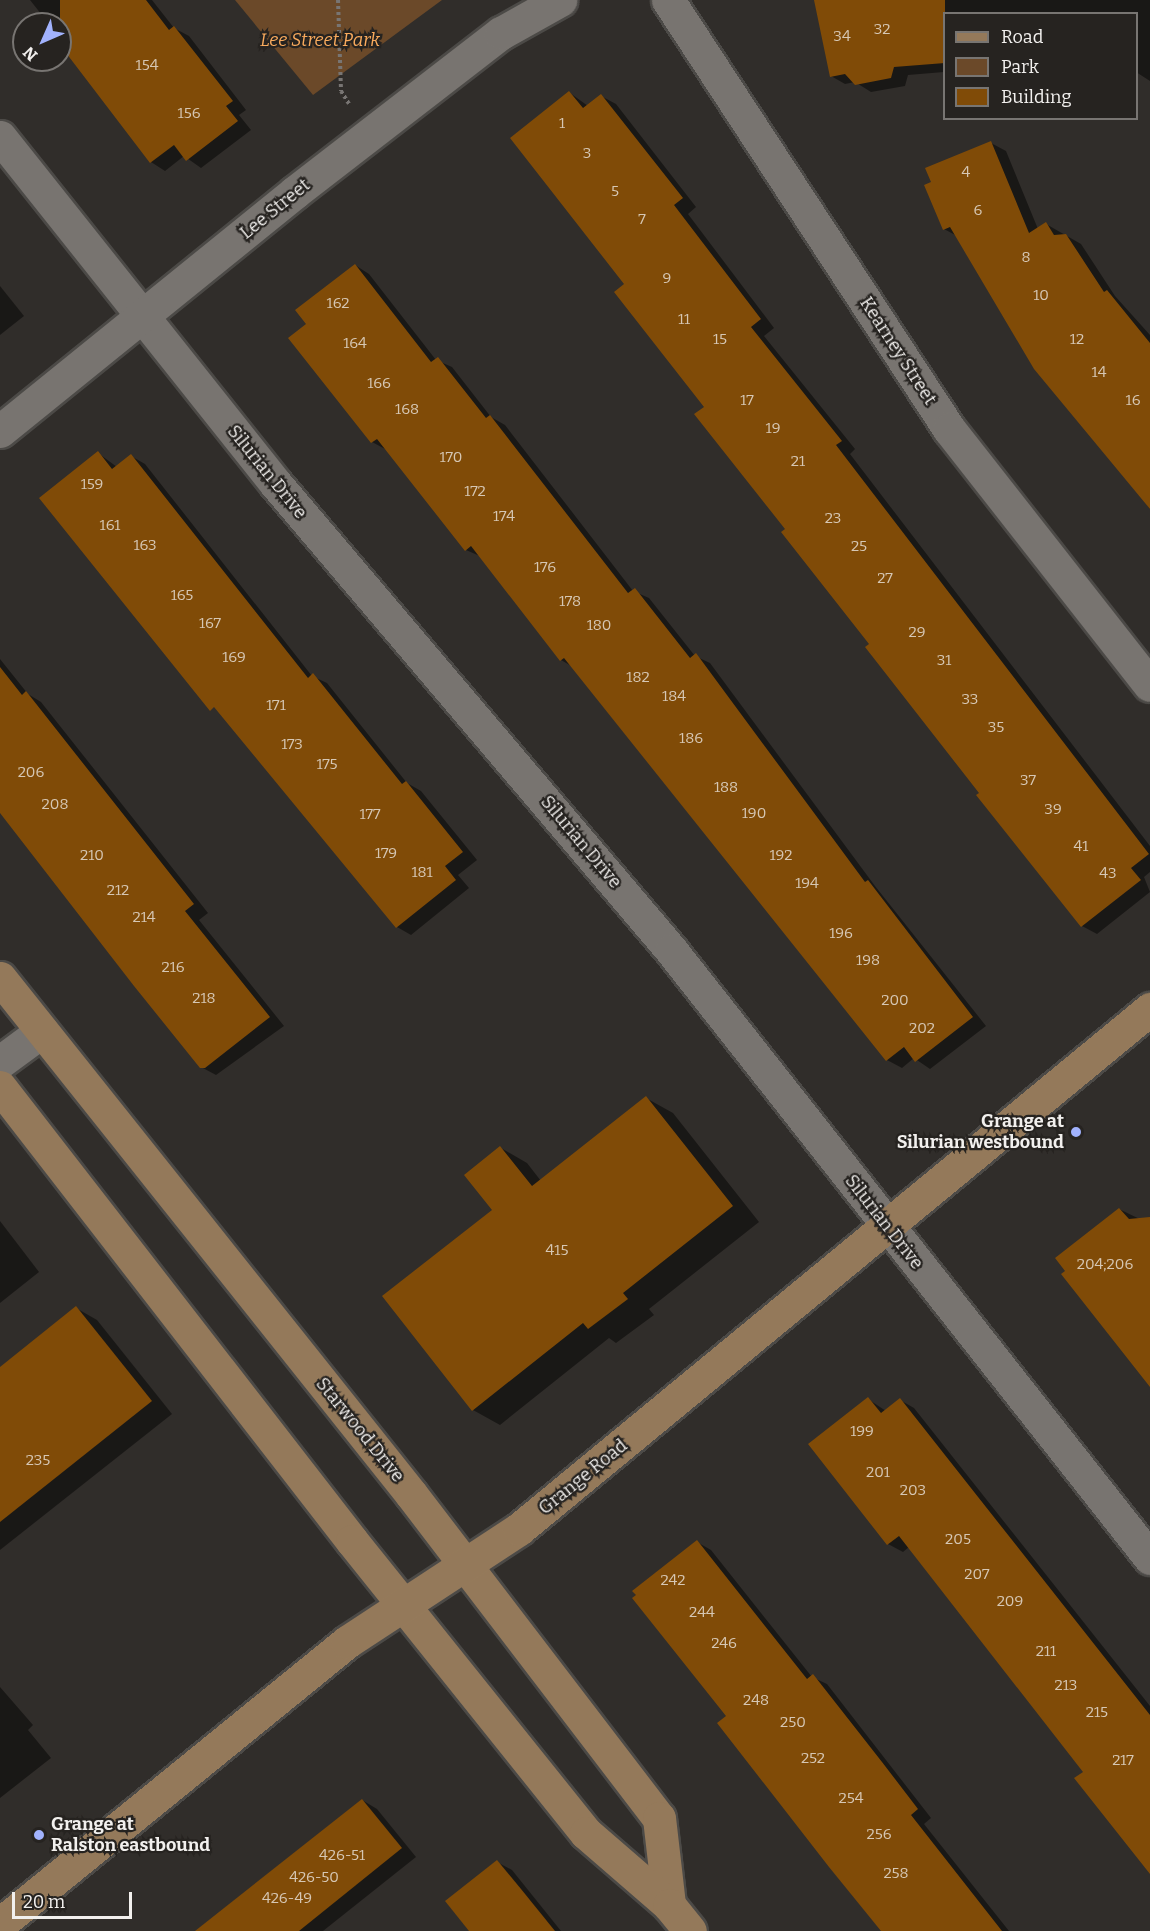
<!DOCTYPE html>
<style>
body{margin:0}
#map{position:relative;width:1150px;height:1931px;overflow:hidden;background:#302d2a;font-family:Bitter,serif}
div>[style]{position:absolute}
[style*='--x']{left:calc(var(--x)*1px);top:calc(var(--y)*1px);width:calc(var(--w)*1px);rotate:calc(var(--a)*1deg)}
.green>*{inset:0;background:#6b4929}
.shadow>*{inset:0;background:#0007}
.building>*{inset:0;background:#804b07}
.path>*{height:4px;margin-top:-2px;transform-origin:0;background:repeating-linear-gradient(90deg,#787573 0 3px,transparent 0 6px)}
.roads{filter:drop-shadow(2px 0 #4c4a47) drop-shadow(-2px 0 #4c4a47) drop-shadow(0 2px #4c4a47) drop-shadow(0 -2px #4c4a47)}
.street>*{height:33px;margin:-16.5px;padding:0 16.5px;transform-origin:16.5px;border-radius:16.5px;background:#787470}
.secondary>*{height:33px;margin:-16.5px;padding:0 16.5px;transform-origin:16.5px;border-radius:16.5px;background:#94795a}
.dots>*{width:16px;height:16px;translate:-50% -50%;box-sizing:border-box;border:3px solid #262320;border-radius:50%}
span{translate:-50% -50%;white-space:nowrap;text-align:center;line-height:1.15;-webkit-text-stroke:4.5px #262320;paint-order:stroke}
.number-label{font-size:15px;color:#d6c7b4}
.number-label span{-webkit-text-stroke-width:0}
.park-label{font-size:18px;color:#faab5d;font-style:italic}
.street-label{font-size:18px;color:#f2f0ee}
.poi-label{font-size:18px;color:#f2f0ee;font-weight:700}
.right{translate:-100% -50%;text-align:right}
.left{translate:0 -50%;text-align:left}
.legend{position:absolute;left:943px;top:12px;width:195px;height:108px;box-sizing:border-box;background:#262320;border:2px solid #787572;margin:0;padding:8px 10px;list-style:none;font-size:18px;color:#f2f0ee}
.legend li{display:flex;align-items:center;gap:12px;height:30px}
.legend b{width:30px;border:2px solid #787572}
.north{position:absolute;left:12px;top:12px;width:60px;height:60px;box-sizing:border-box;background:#262320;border:2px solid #787572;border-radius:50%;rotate:225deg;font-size:16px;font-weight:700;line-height:24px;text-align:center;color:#f2f0ee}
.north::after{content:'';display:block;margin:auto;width:21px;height:27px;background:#a1b2fd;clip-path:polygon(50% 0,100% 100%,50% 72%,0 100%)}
.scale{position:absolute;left:12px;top:1892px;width:120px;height:27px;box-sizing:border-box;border:3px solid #f2f0ee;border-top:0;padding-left:8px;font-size:18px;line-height:21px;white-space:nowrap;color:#f2f0ee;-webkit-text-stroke:4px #262320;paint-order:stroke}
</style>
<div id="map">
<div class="green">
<div style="clip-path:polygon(235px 0,442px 0,313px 95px)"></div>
</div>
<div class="shadow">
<div style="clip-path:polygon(30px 0,152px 0,174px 28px,189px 36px,246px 110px,239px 115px,251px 130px,201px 168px,184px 156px,165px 171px,151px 162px,60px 39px,60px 24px,49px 24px)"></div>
<div style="clip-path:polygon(816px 0,1150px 0,1150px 81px,1136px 72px,1136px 14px,944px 14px,944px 72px,908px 75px,905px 86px,871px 92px,855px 82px,845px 84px,831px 76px)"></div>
<div style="clip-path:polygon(570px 93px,588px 106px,601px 96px,616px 104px,696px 207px,688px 214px,774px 328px,764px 336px,855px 449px,850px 454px,1150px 846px,1150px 872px,1144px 877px,1150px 892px,1097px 934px,1082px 926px,978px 795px,981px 793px,787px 529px,627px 285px)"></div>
<div style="clip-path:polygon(991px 143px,1006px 151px,1038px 229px,1046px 224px,1081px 244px,1115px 296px,1150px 335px,1150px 509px,957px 236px,944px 229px)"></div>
<div style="clip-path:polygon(355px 265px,369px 274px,436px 360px,452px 367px,491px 417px,505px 425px,633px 591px,649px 598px,695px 656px,710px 663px,875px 886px,986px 1026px,930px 1069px,914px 1058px,902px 1068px,887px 1060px,573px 667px,561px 660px,482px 557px,466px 550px,387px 450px,372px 442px,309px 324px)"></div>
<div style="clip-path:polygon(0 286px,24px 316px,0 335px)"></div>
<div style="clip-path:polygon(98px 453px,117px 467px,131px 456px,145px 464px,312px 676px,327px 683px,407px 783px,421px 791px,477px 860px,458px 875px,469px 888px,411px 935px,397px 927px)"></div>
<div style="clip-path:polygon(0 659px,28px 694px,41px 702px,208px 913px,199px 920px,284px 1026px,216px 1075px,201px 1067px,0 812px)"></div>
<div style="clip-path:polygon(646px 1098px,673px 1113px,759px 1222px,649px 1309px,654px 1315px,616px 1343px,609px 1338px,500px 1425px,473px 1410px,501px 1148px,527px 1163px,541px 1181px)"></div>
<div style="clip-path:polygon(1119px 1209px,1150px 1224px,1150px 1385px)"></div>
<div style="clip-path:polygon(0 1221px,39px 1272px,0 1303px)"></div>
<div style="clip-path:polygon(76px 1308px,97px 1320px,172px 1414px,0 1550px,0 1369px)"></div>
<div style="clip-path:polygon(868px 1399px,886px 1411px,900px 1400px,914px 1408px,1150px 1706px,1150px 1872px,1085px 1772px,909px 1547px,903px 1552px,888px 1544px)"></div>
<div style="clip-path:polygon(697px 1542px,711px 1550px,812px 1677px,827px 1684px,931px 1818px,924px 1824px,1009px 1931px,883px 1931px,728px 1716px)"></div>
<div style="clip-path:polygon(0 1687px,33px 1725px,28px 1730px,51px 1758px,0 1798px)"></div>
<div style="clip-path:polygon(362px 1800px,377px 1809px,416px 1857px,323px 1931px,203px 1931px)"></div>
<div style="clip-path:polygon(497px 1862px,512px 1870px,561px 1931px,471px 1931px)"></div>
</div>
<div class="building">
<div style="clip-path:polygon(60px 0,146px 0,169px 30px,174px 26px,233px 101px,226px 106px,238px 121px,186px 161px,174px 145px,150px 163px,60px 45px)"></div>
<div style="clip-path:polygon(814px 0,945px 0,945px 63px,894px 67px,891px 78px,855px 85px,845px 74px,830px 77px)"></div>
<div style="clip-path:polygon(569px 91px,583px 108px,601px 94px,683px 198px,674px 205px,761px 319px,751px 327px,842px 441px,836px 445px,1149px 854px,1131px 868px,1141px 880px,1081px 927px,976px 795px,979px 793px,865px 647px,869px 644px,781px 532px,785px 529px,694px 414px,704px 407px,614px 292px,624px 284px,510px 138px)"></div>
<div style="clip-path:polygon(991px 141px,1029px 233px,1046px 222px,1054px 235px,1066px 234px,1104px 292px,1107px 290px,1150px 343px,1150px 509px,1034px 369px,950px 227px,943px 230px,924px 185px,931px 182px,925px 168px)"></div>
<div style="clip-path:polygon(355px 264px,431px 362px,438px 357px,486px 418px,490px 415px,628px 593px,635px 588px,690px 658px,696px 653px,865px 882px,868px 880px,973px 1017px,915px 1062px,904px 1047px,886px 1061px,564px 658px,560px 661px,471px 546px,465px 551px,377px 439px,371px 443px,288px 338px,306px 324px,295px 310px)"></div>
<div style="clip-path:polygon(98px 451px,112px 469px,131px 454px,308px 678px,313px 673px,402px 784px,406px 781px,463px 852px,445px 866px,456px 880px,396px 928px,214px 707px,210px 711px,39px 498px)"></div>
<div style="clip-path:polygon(0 667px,22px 695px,26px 691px,194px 904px,185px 911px,270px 1017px,205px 1068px,200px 1068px,134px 986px,0 813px)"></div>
<div style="clip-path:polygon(646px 1096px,733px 1206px,623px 1293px,628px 1299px,588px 1329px,583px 1323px,472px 1411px,382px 1296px,492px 1210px,464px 1175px,500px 1146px,532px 1186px)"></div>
<div style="clip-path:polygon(1119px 1208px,1129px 1219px,1150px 1217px,1150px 1387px,1061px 1274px,1065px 1271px,1055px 1258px)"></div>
<div style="clip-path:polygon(76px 1306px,152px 1401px,0 1522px,0 1367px)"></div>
<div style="clip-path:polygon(868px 1397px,881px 1413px,900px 1398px,1150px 1715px,1150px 1874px,1074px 1778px,1083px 1772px,899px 1536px,887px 1545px,808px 1444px)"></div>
<div style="clip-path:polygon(697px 1540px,807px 1679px,813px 1674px,882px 1762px,918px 1809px,911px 1815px,1002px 1931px,881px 1931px,829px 1867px,717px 1723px,726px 1716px,632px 1598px,636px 1595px,632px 1591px)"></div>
<div style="clip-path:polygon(362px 1799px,402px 1848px,299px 1931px,195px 1931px)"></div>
<div style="clip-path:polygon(497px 1860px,521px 1889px,555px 1931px,469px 1931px,445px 1901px)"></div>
</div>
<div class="path">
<div style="--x:338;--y:0;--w:91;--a:88.1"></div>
<div style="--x:341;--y:91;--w:15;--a:58"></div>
</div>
<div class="roads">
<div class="street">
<div style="--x:668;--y:0;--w:513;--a:56.77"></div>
<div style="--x:949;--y:429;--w:325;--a:51.9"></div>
<div style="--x:0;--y:137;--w:443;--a:51.5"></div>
<div style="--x:276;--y:484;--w:611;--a:49.71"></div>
<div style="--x:671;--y:950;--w:774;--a:51.77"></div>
<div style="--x:0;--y:431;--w:380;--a:-39"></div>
<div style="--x:295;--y:192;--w:260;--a:-37.7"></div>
<div style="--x:501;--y:33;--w:68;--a:-29.2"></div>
<div style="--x:0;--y:1062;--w:52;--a:-36.4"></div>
</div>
<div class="secondary">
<div style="--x:0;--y:978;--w:660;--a:51.46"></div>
<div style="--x:411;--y:1494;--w:408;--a:52.6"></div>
<div style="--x:659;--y:1818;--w:88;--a:83.4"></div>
<div style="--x:0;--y:1087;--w:574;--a:52.21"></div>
<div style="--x:352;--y:1541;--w:374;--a:51.3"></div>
<div style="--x:586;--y:1833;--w:110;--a:40.9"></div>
<div style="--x:669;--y:1905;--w:33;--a:51"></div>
<div style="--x:0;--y:1924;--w:447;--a:-39.1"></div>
<div style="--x:347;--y:1642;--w:206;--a:-33.3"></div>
<div style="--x:519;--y:1529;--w:818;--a:-39.49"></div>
</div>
</div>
<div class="dots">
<div style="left:1076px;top:1132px;background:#a1b2fd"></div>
<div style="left:39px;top:1835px;background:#a1b2fd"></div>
</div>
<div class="number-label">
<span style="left:882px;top:30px">32</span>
<span style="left:842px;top:37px">34</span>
<span style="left:147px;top:66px">154</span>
<span style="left:189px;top:114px">156</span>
<span style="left:562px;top:124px">1</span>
<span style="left:587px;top:154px">3</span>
<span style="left:966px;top:173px">4</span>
<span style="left:615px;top:192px">5</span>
<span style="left:978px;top:211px">6</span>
<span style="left:642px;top:220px">7</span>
<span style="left:1026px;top:258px">8</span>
<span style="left:667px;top:279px">9</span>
<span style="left:1041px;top:296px">10</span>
<span style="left:338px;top:304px">162</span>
<span style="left:684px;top:320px">11</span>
<span style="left:720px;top:340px">15</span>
<span style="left:1077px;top:340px">12</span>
<span style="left:355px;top:344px">164</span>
<span style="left:1099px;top:373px">14</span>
<span style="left:379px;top:384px">166</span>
<span style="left:747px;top:401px">17</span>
<span style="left:1133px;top:401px">16</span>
<span style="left:407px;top:410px">168</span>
<span style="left:773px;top:429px">19</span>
<span style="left:451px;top:458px">170</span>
<span style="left:798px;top:462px">21</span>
<span style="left:92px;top:485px">159</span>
<span style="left:475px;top:492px">172</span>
<span style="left:504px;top:517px">174</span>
<span style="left:833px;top:519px">23</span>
<span style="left:110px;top:526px">161</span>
<span style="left:145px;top:546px">163</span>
<span style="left:859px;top:547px">25</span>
<span style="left:545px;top:568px">176</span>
<span style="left:885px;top:579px">27</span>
<span style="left:182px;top:596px">165</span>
<span style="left:570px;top:602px">178</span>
<span style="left:210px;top:624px">167</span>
<span style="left:599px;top:626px">180</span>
<span style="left:917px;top:633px">29</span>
<span style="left:234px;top:658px">169</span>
<span style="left:944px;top:661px">31</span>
<span style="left:638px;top:678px">182</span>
<span style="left:674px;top:697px">184</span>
<span style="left:970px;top:700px">33</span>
<span style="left:276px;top:706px">171</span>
<span style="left:996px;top:728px">35</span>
<span style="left:691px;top:739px">186</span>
<span style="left:292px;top:745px">173</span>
<span style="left:327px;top:765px">175</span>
<span style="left:31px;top:773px">206</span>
<span style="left:1028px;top:781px">37</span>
<span style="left:726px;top:788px">188</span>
<span style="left:55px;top:805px">208</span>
<span style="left:1053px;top:810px">39</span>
<span style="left:754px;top:814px">190</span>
<span style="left:370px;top:815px">177</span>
<span style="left:1081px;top:847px">41</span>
<span style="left:386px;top:854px">179</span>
<span style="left:92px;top:856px">210</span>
<span style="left:781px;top:856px">192</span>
<span style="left:422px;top:873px">181</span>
<span style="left:1108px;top:874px">43</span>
<span style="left:807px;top:884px">194</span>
<span style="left:118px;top:891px">212</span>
<span style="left:144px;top:918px">214</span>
<span style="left:841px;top:934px">196</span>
<span style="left:868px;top:961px">198</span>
<span style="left:173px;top:968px">216</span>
<span style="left:204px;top:999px">218</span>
<span style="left:895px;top:1001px">200</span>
<span style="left:922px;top:1029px">202</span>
<span style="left:557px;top:1251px">415</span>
<span style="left:1105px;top:1265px">204;206</span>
<span style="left:862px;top:1432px">199</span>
<span style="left:38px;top:1461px">235</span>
<span style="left:878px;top:1473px">201</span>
<span style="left:913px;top:1491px">203</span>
<span style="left:958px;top:1540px">205</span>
<span style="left:977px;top:1575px">207</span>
<span style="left:673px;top:1581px">242</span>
<span style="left:1010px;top:1602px">209</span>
<span style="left:702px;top:1613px">244</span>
<span style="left:724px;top:1644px">246</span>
<span style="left:1046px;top:1652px">211</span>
<span style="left:1066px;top:1686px">213</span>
<span style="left:756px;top:1701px">248</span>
<span style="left:1097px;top:1713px">215</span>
<span style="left:793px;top:1723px">250</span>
<span style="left:813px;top:1759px">252</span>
<span style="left:1123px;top:1761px">217</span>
<span style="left:851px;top:1799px">254</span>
<span style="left:879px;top:1835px">256</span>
<span style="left:342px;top:1856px">426-51</span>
<span style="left:896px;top:1874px">258</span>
<span style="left:314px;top:1878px">426-50</span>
<span style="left:287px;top:1899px">426-49</span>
</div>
<div class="park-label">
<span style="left:320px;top:40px">Lee Street Park</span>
</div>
<div class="street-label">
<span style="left:275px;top:209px;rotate:-39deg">Lee Street</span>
<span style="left:898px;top:351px;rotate:57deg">Kearney Street</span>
<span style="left:267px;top:472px;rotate:51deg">Silurian Drive</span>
<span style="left:581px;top:842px;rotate:50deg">Silurian Drive</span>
<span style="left:884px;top:1222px;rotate:52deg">Silurian Drive</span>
<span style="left:360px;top:1430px;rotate:51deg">Starwood Drive</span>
<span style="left:583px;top:1477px;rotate:-39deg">Grange Road</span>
</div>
<div class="poi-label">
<span class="right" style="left:1064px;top:1132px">Grange at<br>Silurian westbound</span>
<span class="left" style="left:51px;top:1835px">Grange at<br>Ralston eastbound</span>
</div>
<ul class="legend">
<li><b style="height:8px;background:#94795a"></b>Road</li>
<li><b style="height:16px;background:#6b4929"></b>Park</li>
<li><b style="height:16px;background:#804b07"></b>Building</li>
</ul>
<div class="north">N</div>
<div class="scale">20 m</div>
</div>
